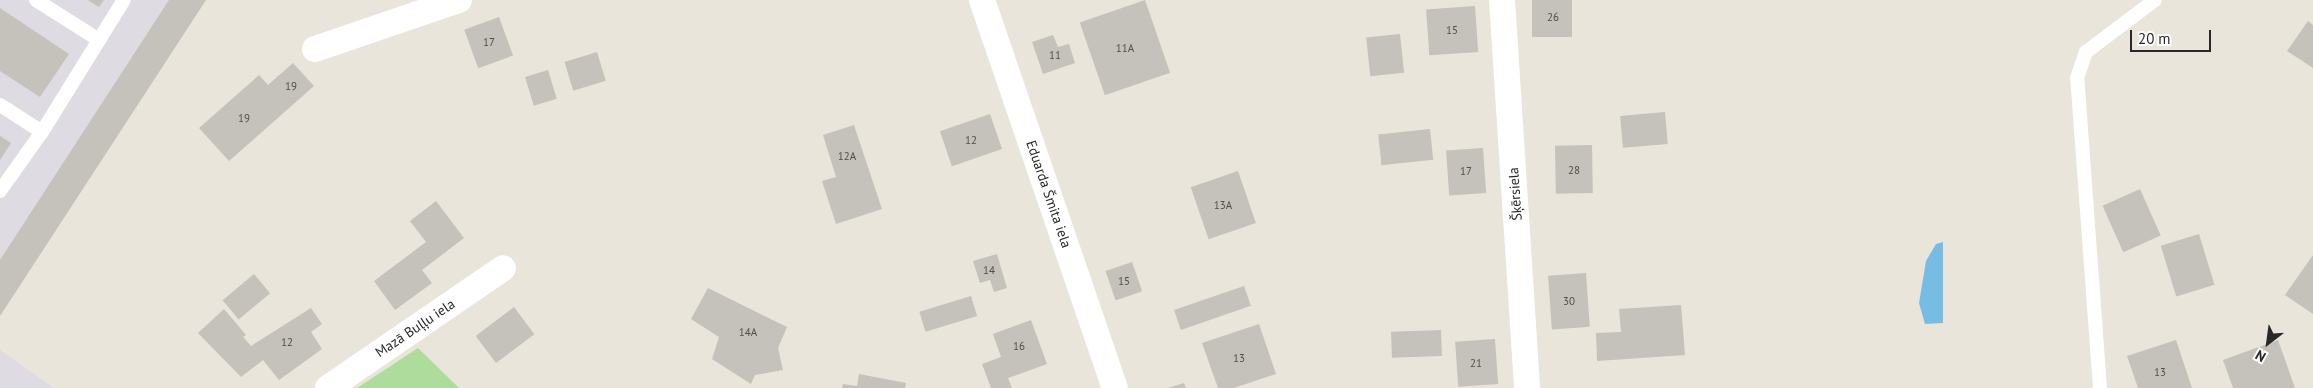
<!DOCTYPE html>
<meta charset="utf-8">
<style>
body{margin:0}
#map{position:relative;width:2313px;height:388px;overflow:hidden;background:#e9e5db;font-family:"PT Sans",sans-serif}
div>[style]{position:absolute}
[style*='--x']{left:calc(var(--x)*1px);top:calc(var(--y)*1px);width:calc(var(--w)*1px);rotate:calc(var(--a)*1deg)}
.industrial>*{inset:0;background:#dedbe2}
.green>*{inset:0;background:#addc9c}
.water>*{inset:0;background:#77bde3}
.building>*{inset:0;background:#c5c1bb;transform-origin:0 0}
.service>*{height:14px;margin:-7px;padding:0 7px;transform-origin:7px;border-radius:7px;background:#fff}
.minor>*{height:26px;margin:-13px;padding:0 13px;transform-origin:13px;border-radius:13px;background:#fff}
span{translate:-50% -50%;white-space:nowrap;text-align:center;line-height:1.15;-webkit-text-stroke:5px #fff;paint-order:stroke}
.number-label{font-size:11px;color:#4f4e4d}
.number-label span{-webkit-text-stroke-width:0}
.street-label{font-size:14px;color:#282828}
.north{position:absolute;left:2243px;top:318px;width:50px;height:50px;-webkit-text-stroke:4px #fff;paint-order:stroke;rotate:210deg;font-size:14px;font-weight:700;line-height:20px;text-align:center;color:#282828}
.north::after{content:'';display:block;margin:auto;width:18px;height:22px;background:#282828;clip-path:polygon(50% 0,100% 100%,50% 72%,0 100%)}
.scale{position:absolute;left:2130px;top:30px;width:81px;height:22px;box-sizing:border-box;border:2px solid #282828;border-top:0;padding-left:6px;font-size:15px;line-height:18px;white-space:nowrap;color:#282828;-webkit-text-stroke:4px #fff;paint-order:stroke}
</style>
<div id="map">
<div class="industrial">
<div style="clip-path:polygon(0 0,206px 0,0 316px)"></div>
<div style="clip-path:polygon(0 350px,54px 388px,0 388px)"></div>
</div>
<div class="green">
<div style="clip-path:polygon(418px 348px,459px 388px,357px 388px)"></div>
</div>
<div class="water">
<div style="clip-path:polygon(1943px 242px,1943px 323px,1925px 324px,1919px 303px,1926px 261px,1936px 244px)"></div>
</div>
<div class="building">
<div style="clip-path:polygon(88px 0,104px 0,99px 7px)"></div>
<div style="clip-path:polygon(169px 0,206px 0,0 316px,0 260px)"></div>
<div style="left:1145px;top:0;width:77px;height:69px;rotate:71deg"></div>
<div style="left:1532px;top:0;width:40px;height:37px"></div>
<div style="left:1475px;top:6px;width:46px;height:49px;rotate:86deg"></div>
<div style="clip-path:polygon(0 8px,69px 54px,40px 97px,0 71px)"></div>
<div style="left:499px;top:17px;width:41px;height:37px;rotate:70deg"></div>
<div style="clip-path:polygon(2308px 21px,2313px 25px,2313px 68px,2287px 51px)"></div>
<div style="left:1400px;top:34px;width:39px;height:34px;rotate:84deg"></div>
<div style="clip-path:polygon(1053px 35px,1058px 47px,1069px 44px,1075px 63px,1043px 74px,1032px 42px)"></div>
<div style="left:597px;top:52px;width:30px;height:34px;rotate:73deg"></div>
<div style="clip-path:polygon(293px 63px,314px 86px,229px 161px,199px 128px,259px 75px,268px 85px)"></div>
<div style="left:548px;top:70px;width:30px;height:24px;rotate:73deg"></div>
<div style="left:1665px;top:112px;width:32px;height:45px;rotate:85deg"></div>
<div style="left:990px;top:114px;width:37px;height:53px;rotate:71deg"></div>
<div style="clip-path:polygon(854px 125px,882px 209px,836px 224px,822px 181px,836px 177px,823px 135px)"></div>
<div style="left:1430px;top:129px;width:31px;height:52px;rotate:84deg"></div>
<div style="clip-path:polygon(0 136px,11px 143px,0 160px)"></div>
<div style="left:1592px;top:145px;width:48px;height:37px;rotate:89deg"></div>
<div style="left:1483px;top:148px;width:45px;height:37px;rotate:86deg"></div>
<div style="left:1238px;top:171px;width:55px;height:50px;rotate:71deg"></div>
<div style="left:2140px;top:189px;width:51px;height:41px;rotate:66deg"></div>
<div style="clip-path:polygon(436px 201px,464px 238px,422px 270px,432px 283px,395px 310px,374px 281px,426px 242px,410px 221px)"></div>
<div style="left:2199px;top:234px;width:53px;height:40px;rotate:73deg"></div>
<div style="clip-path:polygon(997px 254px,1007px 288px,994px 292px,990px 280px,980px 283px,973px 261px)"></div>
<div style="clip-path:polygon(2313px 255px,2313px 314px,2285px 295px)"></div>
<div style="left:1132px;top:262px;width:31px;height:28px;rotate:71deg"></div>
<div style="left:1586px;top:273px;width:54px;height:38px;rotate:86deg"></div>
<div style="left:254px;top:274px;width:25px;height:41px;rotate:50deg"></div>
<div style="left:1244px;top:286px;width:21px;height:74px;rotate:71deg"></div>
<div style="clip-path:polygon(708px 288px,787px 327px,778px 348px,783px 370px,755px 375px,751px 384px,712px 359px,719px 337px,691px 319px)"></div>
<div style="left:971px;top:296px;width:21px;height:54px;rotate:73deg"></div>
<div style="clip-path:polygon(1681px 305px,1685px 355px,1597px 361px,1596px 333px,1621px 332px,1619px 309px)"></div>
<div style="left:514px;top:307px;width:34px;height:48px;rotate:53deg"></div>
<div style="clip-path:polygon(311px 308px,322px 324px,311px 332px,322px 349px,279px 380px,263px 360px,241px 377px,198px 333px,224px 309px,246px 335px,243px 337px,251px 346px)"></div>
<div style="clip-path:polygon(1031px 320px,1047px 364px,1008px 378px,1012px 388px,991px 388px,982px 364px,1001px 357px,993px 334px)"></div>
<div style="clip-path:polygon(1259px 324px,1276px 374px,1234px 388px,1218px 388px,1202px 343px)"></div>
<div style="left:1441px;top:330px;width:26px;height:50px;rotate:88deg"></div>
<div style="left:1495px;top:339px;width:45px;height:40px;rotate:86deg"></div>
<div style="clip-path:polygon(2176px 340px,2192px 388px,2138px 388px,2127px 356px)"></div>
<div style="clip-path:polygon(2278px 340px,2295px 388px,2233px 388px,2223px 360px)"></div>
<div style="clip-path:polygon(859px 374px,906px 383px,905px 388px,842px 388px,843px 384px,857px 386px)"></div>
<div style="clip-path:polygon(1184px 383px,1186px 388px,1168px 388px)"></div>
</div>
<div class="service">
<div style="--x:36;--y:0;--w:75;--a:32.4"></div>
<div style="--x:0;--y:105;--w:50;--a:32.7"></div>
<div style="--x:0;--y:191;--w:72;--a:-54.6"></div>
<div style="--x:42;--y:132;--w:155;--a:-58.2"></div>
<div style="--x:2100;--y:388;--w:311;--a:-94.2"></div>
<div style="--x:2077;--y:78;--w:28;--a:-71"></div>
<div style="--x:2086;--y:52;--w:86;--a:-37"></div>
</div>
<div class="minor">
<div style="--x:982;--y:0;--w:410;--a:71.1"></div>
<div style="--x:1502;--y:0;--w:389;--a:86.3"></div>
<div style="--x:315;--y:49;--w:152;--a:-18.8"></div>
<div style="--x:328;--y:388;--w:212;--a:-34.4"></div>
</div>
<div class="number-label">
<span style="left:1553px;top:17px">26</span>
<span style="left:1452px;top:30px">15</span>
<span style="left:489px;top:42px">17</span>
<span style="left:1125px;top:48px">11A</span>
<span style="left:1055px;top:55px">11</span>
<span style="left:291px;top:86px">19</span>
<span style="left:244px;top:118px">19</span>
<span style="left:971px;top:140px">12</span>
<span style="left:847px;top:156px">12A</span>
<span style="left:1574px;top:170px">28</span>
<span style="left:1466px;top:171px">17</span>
<span style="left:1223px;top:205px">13A</span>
<span style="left:989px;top:270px">14</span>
<span style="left:1124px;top:281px">15</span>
<span style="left:1569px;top:301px">30</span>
<span style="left:748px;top:332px">14A</span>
<span style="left:287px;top:342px">12</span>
<span style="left:1019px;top:346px">16</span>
<span style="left:1239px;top:358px">13</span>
<span style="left:1476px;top:363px">21</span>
<span style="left:2160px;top:372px">13</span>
</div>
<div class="street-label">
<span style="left:1049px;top:194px;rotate:71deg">Eduarda Šmita iela</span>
<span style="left:1515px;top:194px;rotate:-94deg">Šķērsiela</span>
<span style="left:415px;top:328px;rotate:-34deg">Mazā Buļļu iela</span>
</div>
<div class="north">N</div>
<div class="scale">20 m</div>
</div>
